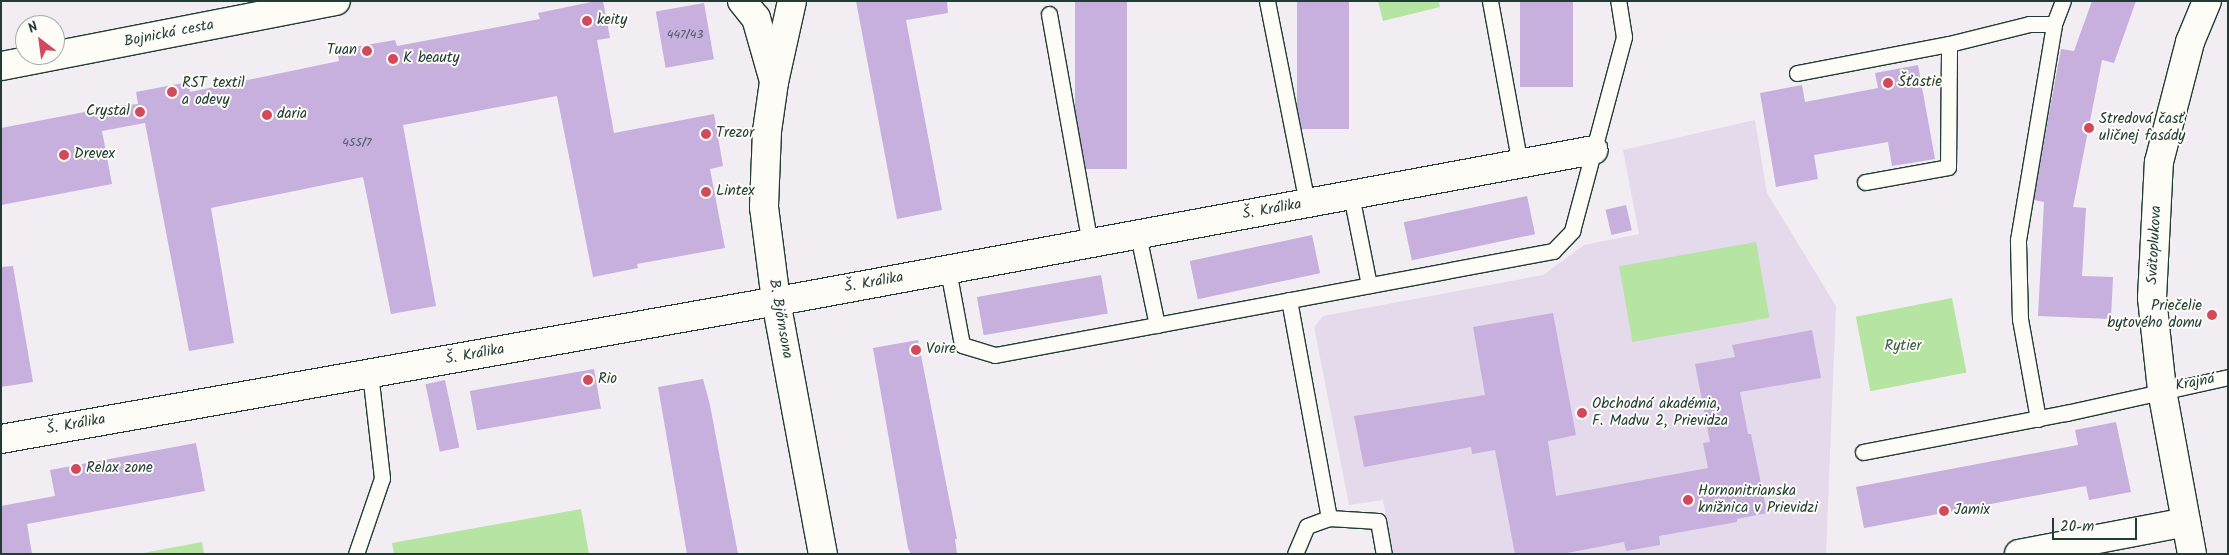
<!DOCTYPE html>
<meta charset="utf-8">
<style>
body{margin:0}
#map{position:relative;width:2229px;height:555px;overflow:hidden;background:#f2edf2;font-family:Kalam,sans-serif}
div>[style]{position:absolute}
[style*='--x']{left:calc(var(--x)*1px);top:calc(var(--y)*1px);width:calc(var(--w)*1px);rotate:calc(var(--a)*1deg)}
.built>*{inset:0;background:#e5daec}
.green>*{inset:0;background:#b6e4a3;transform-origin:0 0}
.building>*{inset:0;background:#c7afde;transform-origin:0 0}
.roads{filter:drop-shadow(1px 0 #1f3d34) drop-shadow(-1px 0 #1f3d34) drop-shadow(0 1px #1f3d34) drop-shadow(0 -1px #1f3d34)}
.lane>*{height:15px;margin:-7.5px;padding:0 7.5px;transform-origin:7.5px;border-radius:7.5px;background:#fdfcf7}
.street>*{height:28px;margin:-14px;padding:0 14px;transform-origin:14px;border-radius:14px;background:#fdfcf7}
.secondary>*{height:28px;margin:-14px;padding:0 14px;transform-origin:14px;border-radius:14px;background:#fdfcf7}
.dots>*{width:14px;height:14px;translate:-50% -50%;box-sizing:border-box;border:2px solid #fdfcf7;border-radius:50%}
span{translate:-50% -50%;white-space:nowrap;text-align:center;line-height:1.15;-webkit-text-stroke:4px #fdfcf7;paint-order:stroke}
.number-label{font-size:12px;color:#495a5e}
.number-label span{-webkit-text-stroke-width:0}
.poi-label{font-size:15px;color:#1f3d34}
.left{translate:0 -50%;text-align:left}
.right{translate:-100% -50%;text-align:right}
.street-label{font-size:15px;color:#1f3d34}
.park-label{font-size:15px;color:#3d5e4a}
.frame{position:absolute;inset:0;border:2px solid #1f3d34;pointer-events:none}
.north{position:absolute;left:15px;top:15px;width:50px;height:50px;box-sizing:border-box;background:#fdfcf7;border:1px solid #a4b0a9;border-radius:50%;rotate:330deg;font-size:14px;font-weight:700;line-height:20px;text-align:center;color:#1f3d34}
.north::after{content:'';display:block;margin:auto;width:18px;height:22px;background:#d1495b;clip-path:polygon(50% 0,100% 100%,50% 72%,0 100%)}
.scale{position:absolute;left:2052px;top:518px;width:85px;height:22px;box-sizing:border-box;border:2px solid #1f3d34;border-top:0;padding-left:6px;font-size:15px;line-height:18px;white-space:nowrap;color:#1f3d34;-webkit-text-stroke:4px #fdfcf7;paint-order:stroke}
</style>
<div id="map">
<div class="built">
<div style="clip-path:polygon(1755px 120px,1767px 193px,1836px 306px,1826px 554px,1393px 554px,1383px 500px,1349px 505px,1314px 327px,1323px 316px,1543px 275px,1584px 245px,1639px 234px,1623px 150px)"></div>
</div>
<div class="green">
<div style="clip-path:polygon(1378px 1px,1439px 1px,1440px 7px,1383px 21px)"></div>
<div style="left:1756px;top:242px;width:77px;height:139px;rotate:80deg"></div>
<div style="left:1952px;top:298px;width:76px;height:98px;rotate:79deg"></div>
<div style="clip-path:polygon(581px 509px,589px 554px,394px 554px,392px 543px)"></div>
<div style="clip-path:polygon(202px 542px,204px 554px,138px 554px)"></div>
</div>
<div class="building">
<div style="clip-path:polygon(596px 1px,603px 1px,610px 38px,597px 40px,614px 133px,714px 114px,723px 166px,710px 169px,725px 248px,637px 264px,638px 268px,593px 277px,557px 96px,403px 125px,436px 306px,391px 314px,363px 177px,211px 208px,234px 343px,189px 351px,145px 123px,102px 131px,112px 184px,1px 205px,1px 128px,116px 106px,138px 104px,136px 92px,188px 82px,190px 92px,339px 61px,337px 50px,395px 40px,397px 46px,540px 19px,538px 13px)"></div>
<div style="clip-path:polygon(856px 1px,947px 1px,948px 13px,906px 20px,942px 210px,897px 219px)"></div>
<div style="left:1075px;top:1px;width:52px;height:168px"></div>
<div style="left:1297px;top:1px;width:52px;height:128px"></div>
<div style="left:1520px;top:1px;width:53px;height:86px"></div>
<div style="clip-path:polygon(2092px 1px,2136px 1px,2114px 63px,2102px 60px,2073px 207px,2086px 208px,2082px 276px,2113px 277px,2111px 319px,2038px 316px,2044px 202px,2034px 200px,2049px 113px,2061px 49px,2074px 51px)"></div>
<div style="left:704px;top:3px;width:57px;height:49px;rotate:80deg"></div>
<div style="clip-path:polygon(1918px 65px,1935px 159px,1892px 166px,1888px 142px,1814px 155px,1818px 179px,1776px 187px,1760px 93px,1802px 85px,1805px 102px,1878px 88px,1875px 73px)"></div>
<div style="left:1527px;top:196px;width:39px;height:126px;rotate:78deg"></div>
<div style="left:1626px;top:205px;width:26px;height:21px;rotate:77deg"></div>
<div style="left:1312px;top:235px;width:39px;height:125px;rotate:78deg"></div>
<div style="clip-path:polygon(13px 266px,33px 382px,1px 387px,1px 267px)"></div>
<div style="left:1101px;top:275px;width:39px;height:126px;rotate:80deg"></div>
<div style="clip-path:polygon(1553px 313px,1576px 435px,1548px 441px,1556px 496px,1708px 468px,1703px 443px,1710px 442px,1695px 364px,1735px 357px,1732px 345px,1812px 330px,1821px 378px,1740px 392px,1748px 434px,1751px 434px,1767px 513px,1737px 519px,1737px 522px,1659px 536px,1660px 545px,1626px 551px,1624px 542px,1562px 554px,1515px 554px,1495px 450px,1472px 454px,1471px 447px,1364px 467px,1354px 416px,1485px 395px,1473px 327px)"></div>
<div style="clip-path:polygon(918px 340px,957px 539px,955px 539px,957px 554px,911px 554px,908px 548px,873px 348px)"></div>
<div style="left:594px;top:369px;width:40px;height:126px;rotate:80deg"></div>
<div style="clip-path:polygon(703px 379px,710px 405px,738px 554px,687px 554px,658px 387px)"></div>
<div style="left:445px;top:380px;width:69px;height:20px;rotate:78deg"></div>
<div style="clip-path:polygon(2116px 422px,2131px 492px,2089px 500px,2086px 486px,1864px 528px,1856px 487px,2078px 445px,2075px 430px)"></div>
<div style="clip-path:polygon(196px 443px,205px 491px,27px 524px,32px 554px,1px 554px,1px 506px,55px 496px,50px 470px)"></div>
</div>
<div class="roads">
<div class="lane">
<div style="--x:1267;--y:1;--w:206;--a:78.8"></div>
<div style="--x:1490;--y:1;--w:166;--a:79.6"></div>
<div style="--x:1049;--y:14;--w:234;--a:79.9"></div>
<div style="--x:1797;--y:73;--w:155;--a:-10.8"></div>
<div style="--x:1949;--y:44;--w:82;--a:-14"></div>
<div style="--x:2029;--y:24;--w:25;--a:0"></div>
<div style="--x:1865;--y:182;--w:84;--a:-10.2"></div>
<div style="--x:1948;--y:167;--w:123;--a:-89.5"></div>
<div style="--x:1351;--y:195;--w:92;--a:78.7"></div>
<div style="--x:1138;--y:235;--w:92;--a:78.1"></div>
<div style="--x:948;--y:270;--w:76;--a:79.4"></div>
<div style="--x:962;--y:345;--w:34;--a:17"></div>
<div style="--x:995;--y:355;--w:568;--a:-10.56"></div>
<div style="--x:1553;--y:251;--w:28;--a:-46"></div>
<div style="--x:1572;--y:231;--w:201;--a:-75"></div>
<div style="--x:1624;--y:37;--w:36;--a:-99"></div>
<div style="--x:1289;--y:300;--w:222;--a:79.6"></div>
<div style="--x:2038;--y:419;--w:102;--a:-100.2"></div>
<div style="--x:2020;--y:319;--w:79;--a:-91.5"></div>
<div style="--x:2018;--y:240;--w:219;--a:-80.5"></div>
<div style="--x:2054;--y:24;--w:25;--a:-69"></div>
<div style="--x:1863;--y:452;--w:207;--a:-10.9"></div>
<div style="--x:2066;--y:413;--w:166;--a:-12.5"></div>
<div style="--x:356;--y:554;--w:80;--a:-71.1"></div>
<div style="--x:382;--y:478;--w:106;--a:-96.5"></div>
<div style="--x:1295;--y:554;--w:30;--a:-67"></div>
<div style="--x:1307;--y:526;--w:23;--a:-20"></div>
<div style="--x:1329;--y:518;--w:49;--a:3.5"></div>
<div style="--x:1378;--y:521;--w:34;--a:80"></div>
</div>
<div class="street">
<div style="--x:742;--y:1;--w:22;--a:51"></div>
<div style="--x:756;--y:18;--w:66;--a:74.1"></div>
<div style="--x:792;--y:1;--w:83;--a:102.5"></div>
<div style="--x:774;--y:82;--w:49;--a:98.1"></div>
<div style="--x:767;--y:131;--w:76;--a:92.3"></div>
<div style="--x:764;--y:207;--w:95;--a:82.7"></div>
<div style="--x:776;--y:301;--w:257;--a:79.5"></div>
<div style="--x:1;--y:439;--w:812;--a:-10.08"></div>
<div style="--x:800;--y:297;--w:807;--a:-10.49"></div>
<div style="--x:2019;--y:554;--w:170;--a:-10.8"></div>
<div style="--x:2192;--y:554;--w:167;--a:-100.4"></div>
<div style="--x:2162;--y:390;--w:93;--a:-96.2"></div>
<div style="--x:2152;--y:298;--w:136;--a:-87.1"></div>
<div style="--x:2159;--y:162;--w:124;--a:-75.5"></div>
<div style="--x:2190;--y:42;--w:44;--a:-67.5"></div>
</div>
<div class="secondary">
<div style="--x:1;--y:66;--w:341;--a:-11"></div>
</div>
</div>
<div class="dots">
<div style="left:587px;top:21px;background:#d1495b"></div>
<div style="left:367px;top:51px;background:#d1495b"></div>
<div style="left:393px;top:59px;background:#d1495b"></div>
<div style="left:1888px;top:83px;background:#d1495b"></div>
<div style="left:172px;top:92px;background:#d1495b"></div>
<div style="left:140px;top:112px;background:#d1495b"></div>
<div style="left:267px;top:115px;background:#d1495b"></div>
<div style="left:2089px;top:128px;background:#d1495b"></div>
<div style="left:706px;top:134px;background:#d1495b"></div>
<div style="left:64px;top:155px;background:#d1495b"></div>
<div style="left:706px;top:192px;background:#d1495b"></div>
<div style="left:2212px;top:315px;background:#d1495b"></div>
<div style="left:916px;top:350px;background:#d1495b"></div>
<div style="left:588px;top:380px;background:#d1495b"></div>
<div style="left:1582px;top:413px;background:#d1495b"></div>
<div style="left:76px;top:469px;background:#d1495b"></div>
<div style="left:1688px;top:500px;background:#d1495b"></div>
<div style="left:1944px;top:511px;background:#d1495b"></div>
</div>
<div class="number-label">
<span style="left:685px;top:35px">447/43</span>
<span style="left:357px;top:143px">455/7</span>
</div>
<div class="poi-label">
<span class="left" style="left:597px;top:21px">keity</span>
<span class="right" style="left:357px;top:51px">Tuan</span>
<span class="left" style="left:403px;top:59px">K beauty</span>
<span class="left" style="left:182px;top:92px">RST textil<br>a odevy</span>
<span class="left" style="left:1898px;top:83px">Šťastie</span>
<span class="right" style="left:130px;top:112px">Crystal</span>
<span class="left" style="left:277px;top:115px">daria</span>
<span class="left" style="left:2099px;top:128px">Stredová časť<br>uličnej fasády</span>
<span class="left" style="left:716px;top:134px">Trezor</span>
<span class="left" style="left:74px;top:155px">Drevex</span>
<span class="left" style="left:716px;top:192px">Lintex</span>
<span class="right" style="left:2202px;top:315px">Priečelie<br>bytového domu</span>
<span class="left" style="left:926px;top:350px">Voire</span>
<span class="left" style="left:598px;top:380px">Rio</span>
<span class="left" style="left:1592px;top:413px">Obchodná akadémia,<br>F. Madvu 2, Prievidza</span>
<span class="left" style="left:86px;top:469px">Relax zone</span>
<span class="left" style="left:1698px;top:500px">Hornonitrianska<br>knižnica v Prievidzi</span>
<span class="left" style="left:1954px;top:511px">Jamix</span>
</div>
<div class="street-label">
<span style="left:169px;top:34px;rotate:-11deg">Bojnická cesta</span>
<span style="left:1272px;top:210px;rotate:-10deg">Š. Králika</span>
<span style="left:2155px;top:245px;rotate:-87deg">Svätoplukova</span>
<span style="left:874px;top:283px;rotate:-10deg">Š. Králika</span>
<span style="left:780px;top:319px;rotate:80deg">B. Bjőrnsona</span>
<span style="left:475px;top:355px;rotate:-10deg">Š. Králika</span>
<span style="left:2195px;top:383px;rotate:-11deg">Krajná</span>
<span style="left:76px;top:425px;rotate:-10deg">Š. Králika</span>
</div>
<div class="park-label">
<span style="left:1903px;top:347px">Rytier</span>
</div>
<div class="frame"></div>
<div class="north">N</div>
<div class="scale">20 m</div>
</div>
